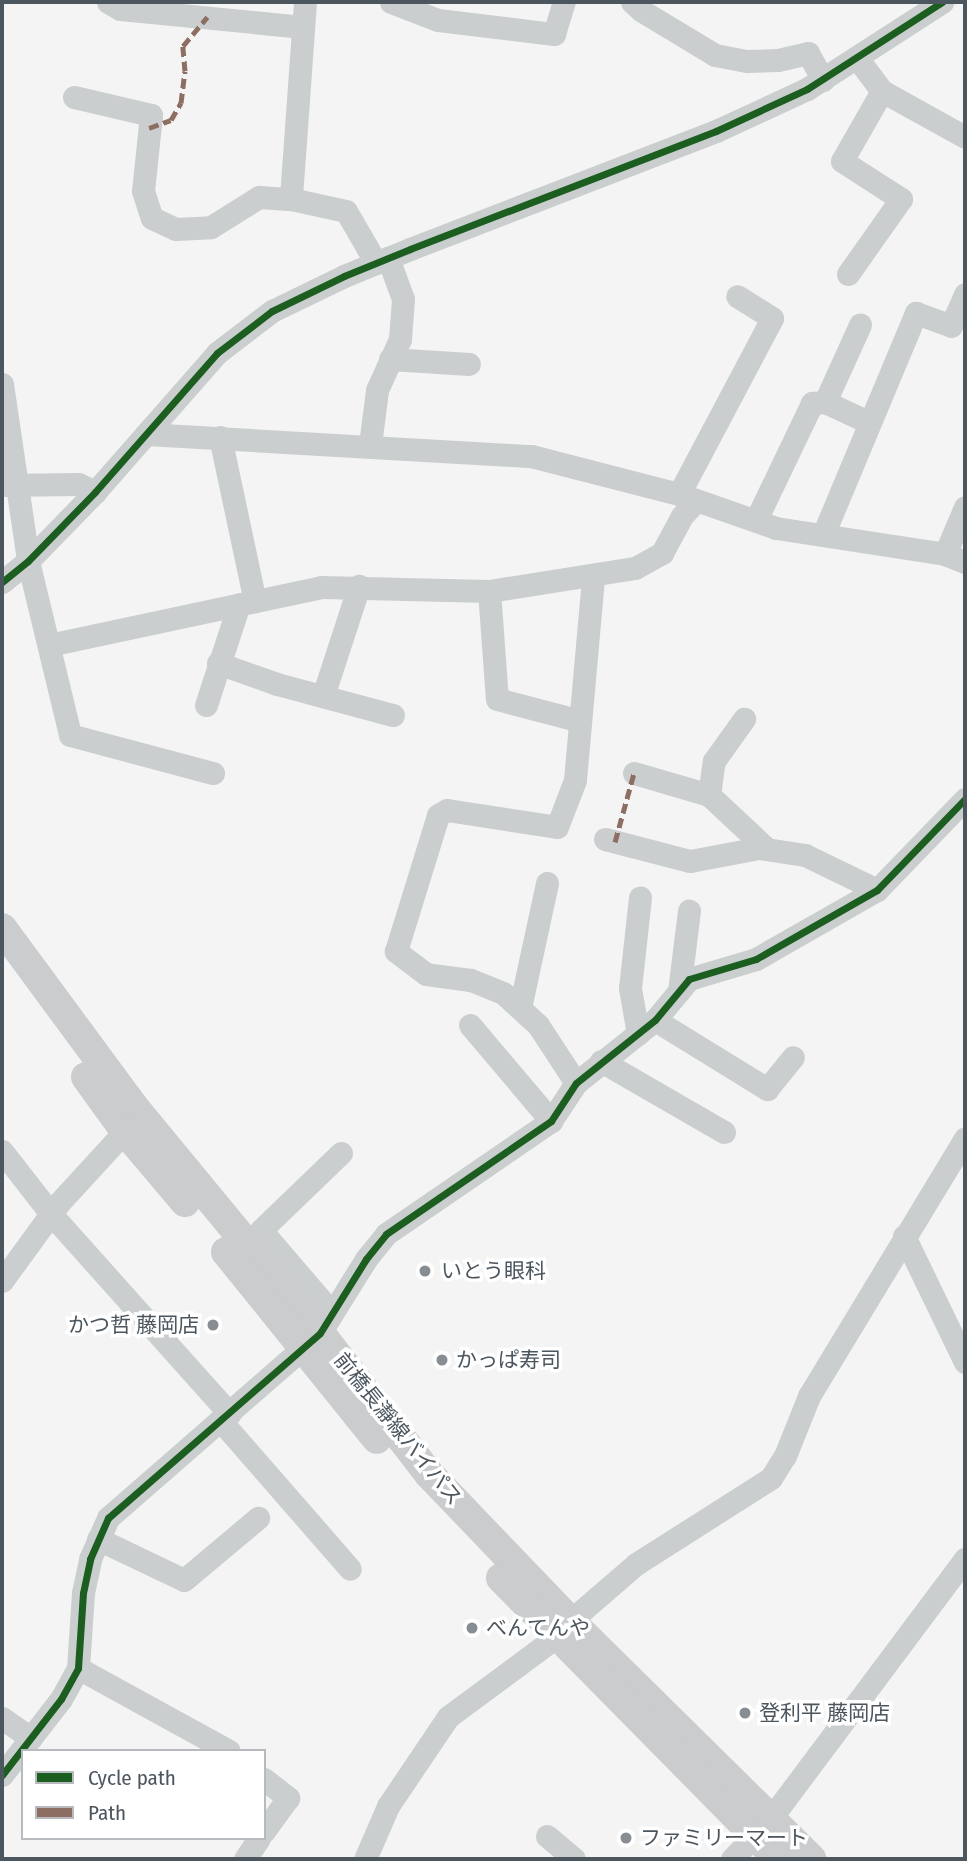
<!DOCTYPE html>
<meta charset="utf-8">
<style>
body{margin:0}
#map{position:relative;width:967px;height:1861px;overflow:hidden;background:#f4f4f4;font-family:"Fira Sans Condensed","Noto Sans JP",sans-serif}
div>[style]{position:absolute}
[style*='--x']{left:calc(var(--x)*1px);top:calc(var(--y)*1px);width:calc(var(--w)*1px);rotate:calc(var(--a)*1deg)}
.minor>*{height:23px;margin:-11.5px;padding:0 11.5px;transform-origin:11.5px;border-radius:11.5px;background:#cbcecf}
.major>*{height:30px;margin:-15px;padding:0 15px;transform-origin:15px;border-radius:15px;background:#caccce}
.quiet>*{height:5px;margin-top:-2.5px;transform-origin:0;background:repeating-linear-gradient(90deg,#8d6e63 0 10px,transparent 0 15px)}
.cycleway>*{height:7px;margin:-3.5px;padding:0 3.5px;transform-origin:3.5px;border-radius:3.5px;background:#1b5e20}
.dots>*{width:19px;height:19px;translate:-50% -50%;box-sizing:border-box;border:4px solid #fff;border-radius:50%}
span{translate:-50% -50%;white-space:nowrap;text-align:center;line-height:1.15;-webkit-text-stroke:7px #fff;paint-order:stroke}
.poi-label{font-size:21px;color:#4c565e}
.left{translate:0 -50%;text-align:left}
.right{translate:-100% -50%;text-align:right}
.street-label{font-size:21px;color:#4c565e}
.frame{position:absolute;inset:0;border:4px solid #4c565e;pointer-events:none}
.legend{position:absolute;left:21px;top:1749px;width:245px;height:91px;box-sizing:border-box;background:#fff;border:2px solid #b7bbbf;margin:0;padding:9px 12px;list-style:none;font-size:21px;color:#4c565e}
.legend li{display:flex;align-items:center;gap:14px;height:35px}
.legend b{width:35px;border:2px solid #b7bbbf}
</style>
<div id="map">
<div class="minor">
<div style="--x:108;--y:2;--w:14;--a:30"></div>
<div style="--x:120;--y:9;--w:184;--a:5.6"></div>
<div style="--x:305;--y:2;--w:197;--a:94.1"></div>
<div style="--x:291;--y:199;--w:56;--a:12.3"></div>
<div style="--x:346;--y:211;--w:60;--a:60"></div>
<div style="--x:391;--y:2;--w:50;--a:21"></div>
<div style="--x:438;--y:20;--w:117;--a:6.9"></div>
<div style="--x:554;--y:34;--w:34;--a:-73"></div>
<div style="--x:632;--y:2;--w:13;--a:42"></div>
<div style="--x:642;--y:11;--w:85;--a:31.1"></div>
<div style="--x:715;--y:55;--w:33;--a:11"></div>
<div style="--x:747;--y:61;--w:31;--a:-2"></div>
<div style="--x:778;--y:60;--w:31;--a:-13"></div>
<div style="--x:808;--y:53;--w:31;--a:61"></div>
<div style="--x:857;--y:58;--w:41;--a:52.9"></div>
<div style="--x:882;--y:91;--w:95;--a:29"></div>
<div style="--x:74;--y:97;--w:79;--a:13.2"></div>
<div style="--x:151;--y:115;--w:76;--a:96"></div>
<div style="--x:143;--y:191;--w:28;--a:72"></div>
<div style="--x:152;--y:218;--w:26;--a:25"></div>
<div style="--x:176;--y:229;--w:35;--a:-3"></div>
<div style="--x:211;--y:227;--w:57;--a:-32"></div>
<div style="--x:259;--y:197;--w:32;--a:4"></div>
<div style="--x:848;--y:274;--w:92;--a:-54.8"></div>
<div style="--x:901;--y:199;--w:70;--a:-147.2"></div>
<div style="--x:842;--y:161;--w:81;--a:-60.3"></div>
<div style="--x:390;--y:359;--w:79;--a:3.6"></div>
<div style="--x:2;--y:384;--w:179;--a:81.6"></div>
<div style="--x:28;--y:561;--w:179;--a:76.4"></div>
<div style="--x:70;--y:735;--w:148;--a:14.9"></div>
<div style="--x:825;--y:402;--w:85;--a:-65.6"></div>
<div style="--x:146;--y:434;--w:386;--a:3.3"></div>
<div style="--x:531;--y:456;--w:153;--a:14.4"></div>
<div style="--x:679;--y:494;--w:103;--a:19.3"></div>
<div style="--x:776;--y:528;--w:171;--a:8.7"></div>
<div style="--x:945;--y:554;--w:22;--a:22"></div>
<div style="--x:220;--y:437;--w:168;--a:78"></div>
<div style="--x:370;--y:445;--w:55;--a:-82.7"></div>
<div style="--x:377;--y:390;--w:56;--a:-65.7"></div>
<div style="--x:400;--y:339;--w:40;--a:-85.7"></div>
<div style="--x:403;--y:299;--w:44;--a:-110.1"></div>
<div style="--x:2;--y:485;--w:76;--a:-0.8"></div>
<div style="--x:78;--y:484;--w:19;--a:25"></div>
<div style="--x:679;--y:494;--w:199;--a:-62.1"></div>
<div style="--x:772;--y:318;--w:41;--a:-147.8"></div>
<div style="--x:756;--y:520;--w:130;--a:-64.4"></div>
<div style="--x:812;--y:403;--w:13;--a:-4"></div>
<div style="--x:825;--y:402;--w:47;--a:24.9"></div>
<div style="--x:823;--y:535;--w:241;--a:-67.3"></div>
<div style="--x:916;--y:313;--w:37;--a:20"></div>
<div style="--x:951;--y:326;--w:35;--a:-66"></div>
<div style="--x:945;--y:554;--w:51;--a:-66.9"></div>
<div style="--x:2;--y:582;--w:33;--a:-39"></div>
<div style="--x:28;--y:561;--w:96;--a:-45.8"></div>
<div style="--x:95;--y:492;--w:185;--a:-48.7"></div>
<div style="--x:217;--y:353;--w:69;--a:-37.4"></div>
<div style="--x:272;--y:311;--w:80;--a:-25.9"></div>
<div style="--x:344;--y:276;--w:71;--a:-22.2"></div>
<div style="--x:410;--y:249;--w:328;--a:-21.1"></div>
<div style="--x:716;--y:131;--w:100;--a:-24.8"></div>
<div style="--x:807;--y:89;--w:161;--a:-32.8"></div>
<div style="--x:489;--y:591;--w:108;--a:85.8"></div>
<div style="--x:497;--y:699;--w:86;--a:14.8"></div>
<div style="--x:49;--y:645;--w:278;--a:-12"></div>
<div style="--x:321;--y:587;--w:168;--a:1.4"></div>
<div style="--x:489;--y:591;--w:148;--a:-9"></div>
<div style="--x:635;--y:568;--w:31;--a:-29"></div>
<div style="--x:662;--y:553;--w:42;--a:-61.6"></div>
<div style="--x:682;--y:516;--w:21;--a:-47"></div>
<div style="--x:218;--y:663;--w:63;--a:19.6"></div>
<div style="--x:277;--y:684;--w:120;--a:15"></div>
<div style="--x:323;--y:696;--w:116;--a:-71.9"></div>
<div style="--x:206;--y:705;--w:106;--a:-71.9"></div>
<div style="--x:634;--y:773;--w:78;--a:16.3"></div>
<div style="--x:709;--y:795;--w:79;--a:43"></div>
<div style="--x:709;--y:795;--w:34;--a:-82"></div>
<div style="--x:714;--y:761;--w:52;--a:-54.5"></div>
<div style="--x:605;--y:839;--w:88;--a:14.5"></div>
<div style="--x:690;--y:861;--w:70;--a:-10.7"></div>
<div style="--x:759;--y:848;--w:47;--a:8.7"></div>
<div style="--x:805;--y:855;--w:80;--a:25.9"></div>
<div style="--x:679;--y:991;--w:81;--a:-82.9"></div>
<div style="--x:520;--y:1008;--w:128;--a:-77.8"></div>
<div style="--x:655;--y:1020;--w:132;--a:31.6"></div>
<div style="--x:767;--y:1089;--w:41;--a:-50.9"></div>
<div style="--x:470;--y:1025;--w:126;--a:49.8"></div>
<div style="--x:638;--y:1034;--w:47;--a:-99.9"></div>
<div style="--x:630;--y:988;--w:91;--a:-83.7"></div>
<div style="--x:601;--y:1061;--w:142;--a:30"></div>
<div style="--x:576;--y:1083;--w:69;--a:-123.2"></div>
<div style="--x:538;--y:1025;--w:47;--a:-137.6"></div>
<div style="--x:503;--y:993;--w:35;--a:-158"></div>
<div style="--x:470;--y:980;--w:44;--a:-172.2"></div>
<div style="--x:426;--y:974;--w:38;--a:-143"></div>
<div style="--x:396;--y:951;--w:142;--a:-72.8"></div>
<div style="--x:438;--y:815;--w:10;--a:-29"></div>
<div style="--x:447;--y:810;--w:111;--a:8.8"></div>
<div style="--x:557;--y:827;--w:50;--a:-69"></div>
<div style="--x:575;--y:780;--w:204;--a:-84.9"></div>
<div style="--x:2;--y:1151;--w:80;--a:52.1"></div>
<div style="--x:51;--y:1214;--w:268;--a:48.2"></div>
<div style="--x:904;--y:1236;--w:140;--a:64.2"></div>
<div style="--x:2;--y:1281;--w:95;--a:-54"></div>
<div style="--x:58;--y:1204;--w:99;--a:-47.5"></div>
<div style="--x:332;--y:1313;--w:109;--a:-130.5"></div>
<div style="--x:261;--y:1230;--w:111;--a:-43.9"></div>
<div style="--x:221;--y:1421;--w:196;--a:48.9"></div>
<div style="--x:98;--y:1539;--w:95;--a:25.5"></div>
<div style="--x:184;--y:1580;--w:97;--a:-40"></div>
<div style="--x:570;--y:1621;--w:87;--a:-40.8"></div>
<div style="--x:636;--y:1564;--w:160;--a:-32.5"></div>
<div style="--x:771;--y:1478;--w:26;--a:-58"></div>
<div style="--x:785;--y:1456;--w:65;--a:-68.2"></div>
<div style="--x:809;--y:1396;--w:301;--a:-58.8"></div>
<div style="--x:78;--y:1668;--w:172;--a:28.8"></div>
<div style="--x:2;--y:1718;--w:35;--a:35"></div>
<div style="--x:2;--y:1775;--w:96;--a:-52.2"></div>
<div style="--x:61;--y:1699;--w:35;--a:-61"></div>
<div style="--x:78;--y:1668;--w:75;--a:-86.2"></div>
<div style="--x:83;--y:1593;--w:35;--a:-78"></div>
<div style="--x:90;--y:1559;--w:45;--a:-66.3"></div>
<div style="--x:108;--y:1518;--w:281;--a:-41.1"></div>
<div style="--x:320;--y:1333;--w:87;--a:-58.1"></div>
<div style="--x:366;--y:1259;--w:32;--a:-51"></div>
<div style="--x:386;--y:1234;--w:200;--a:-34.4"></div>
<div style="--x:551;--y:1121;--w:45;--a:-56.7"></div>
<div style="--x:576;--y:1083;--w:101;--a:-38.6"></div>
<div style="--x:655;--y:1020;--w:53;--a:-50.3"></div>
<div style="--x:689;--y:979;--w:70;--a:-16.6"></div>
<div style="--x:756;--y:959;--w:139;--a:-29.7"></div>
<div style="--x:877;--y:890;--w:127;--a:-46"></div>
<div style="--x:264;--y:1779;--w:31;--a:38"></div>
<div style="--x:288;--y:1798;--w:41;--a:126"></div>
<div style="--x:547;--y:1836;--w:35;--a:40"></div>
<div style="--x:245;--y:1859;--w:25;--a:-56"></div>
<div style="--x:365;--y:1859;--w:58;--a:-66.5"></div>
<div style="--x:388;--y:1806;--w:107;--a:-56"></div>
<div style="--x:448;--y:1717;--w:134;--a:-36.5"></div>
<div style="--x:732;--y:1859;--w:57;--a:-46.4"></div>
<div style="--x:771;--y:1818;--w:324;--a:-53.2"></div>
</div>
<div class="major">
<div style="--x:2;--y:928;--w:222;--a:53.6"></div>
<div style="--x:134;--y:1107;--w:293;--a:50.5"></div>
<div style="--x:320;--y:1333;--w:178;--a:52.3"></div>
<div style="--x:429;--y:1474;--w:204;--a:46.2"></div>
<div style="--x:570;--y:1621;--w:339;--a:44.6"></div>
<div style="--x:86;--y:1077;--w:67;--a:54.2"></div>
<div style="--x:125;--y:1131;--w:93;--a:49.8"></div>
<div style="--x:226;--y:1252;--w:240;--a:51.1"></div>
<div style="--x:501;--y:1578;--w:395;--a:45.4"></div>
</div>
<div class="quiet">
<div style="--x:149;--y:128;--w:23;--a:-20"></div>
<div style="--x:171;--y:120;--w:20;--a:-60"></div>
<div style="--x:181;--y:103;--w:32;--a:-83"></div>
<div style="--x:185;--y:71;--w:25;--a:-95"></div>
<div style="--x:183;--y:46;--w:38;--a:-50"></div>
<div style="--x:615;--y:842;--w:72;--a:-74.6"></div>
</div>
<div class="cycleway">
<div style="--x:2;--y:582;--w:33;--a:-39"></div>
<div style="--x:28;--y:561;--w:96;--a:-45.8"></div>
<div style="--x:95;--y:492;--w:185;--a:-48.7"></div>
<div style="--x:217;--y:353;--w:69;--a:-37.4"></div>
<div style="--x:272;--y:311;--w:80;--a:-25.9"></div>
<div style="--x:344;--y:276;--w:71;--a:-22.2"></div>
<div style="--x:410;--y:249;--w:328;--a:-21.1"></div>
<div style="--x:716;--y:131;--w:100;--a:-24.8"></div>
<div style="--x:807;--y:89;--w:161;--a:-32.8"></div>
<div style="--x:2;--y:1775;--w:96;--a:-52.2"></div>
<div style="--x:61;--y:1699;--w:35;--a:-61"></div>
<div style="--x:78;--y:1668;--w:75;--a:-86.2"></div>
<div style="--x:83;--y:1593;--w:35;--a:-78"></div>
<div style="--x:90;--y:1559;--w:45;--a:-66.3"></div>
<div style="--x:108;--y:1518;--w:281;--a:-41.1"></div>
<div style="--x:320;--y:1333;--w:87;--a:-58.1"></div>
<div style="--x:366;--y:1259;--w:32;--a:-51"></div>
<div style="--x:386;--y:1234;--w:200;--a:-34.4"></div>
<div style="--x:551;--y:1121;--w:45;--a:-56.7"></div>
<div style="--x:576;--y:1083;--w:101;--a:-38.6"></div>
<div style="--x:655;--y:1020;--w:53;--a:-50.3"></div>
<div style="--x:689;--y:979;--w:70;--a:-16.6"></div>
<div style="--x:756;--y:959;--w:139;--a:-29.7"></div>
<div style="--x:877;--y:890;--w:127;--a:-46"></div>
</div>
<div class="dots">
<div style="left:425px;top:1271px;background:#878d92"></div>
<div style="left:213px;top:1325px;background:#878d92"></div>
<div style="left:442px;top:1360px;background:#878d92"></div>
<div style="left:472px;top:1628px;background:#878d92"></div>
<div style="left:745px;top:1713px;background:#878d92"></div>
<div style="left:626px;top:1838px;background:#878d92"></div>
</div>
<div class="poi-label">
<span class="left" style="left:441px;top:1271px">いとう眼科</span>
<span class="right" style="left:199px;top:1325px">かつ哲 藤岡店</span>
<span class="left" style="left:456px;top:1360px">かっぱ寿司</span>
<span class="left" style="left:486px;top:1628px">べんてんや</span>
<span class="left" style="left:759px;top:1713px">登利平 藤岡店</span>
<span class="left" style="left:640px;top:1838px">ファミリーマート</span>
</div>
<div class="street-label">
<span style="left:398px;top:1429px;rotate:51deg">前橋長瀞線バイパス</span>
</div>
<div class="frame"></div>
<ul class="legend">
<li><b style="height:9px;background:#1b5e20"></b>Cycle path</li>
<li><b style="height:9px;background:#8d6e63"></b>Path</li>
</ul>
</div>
